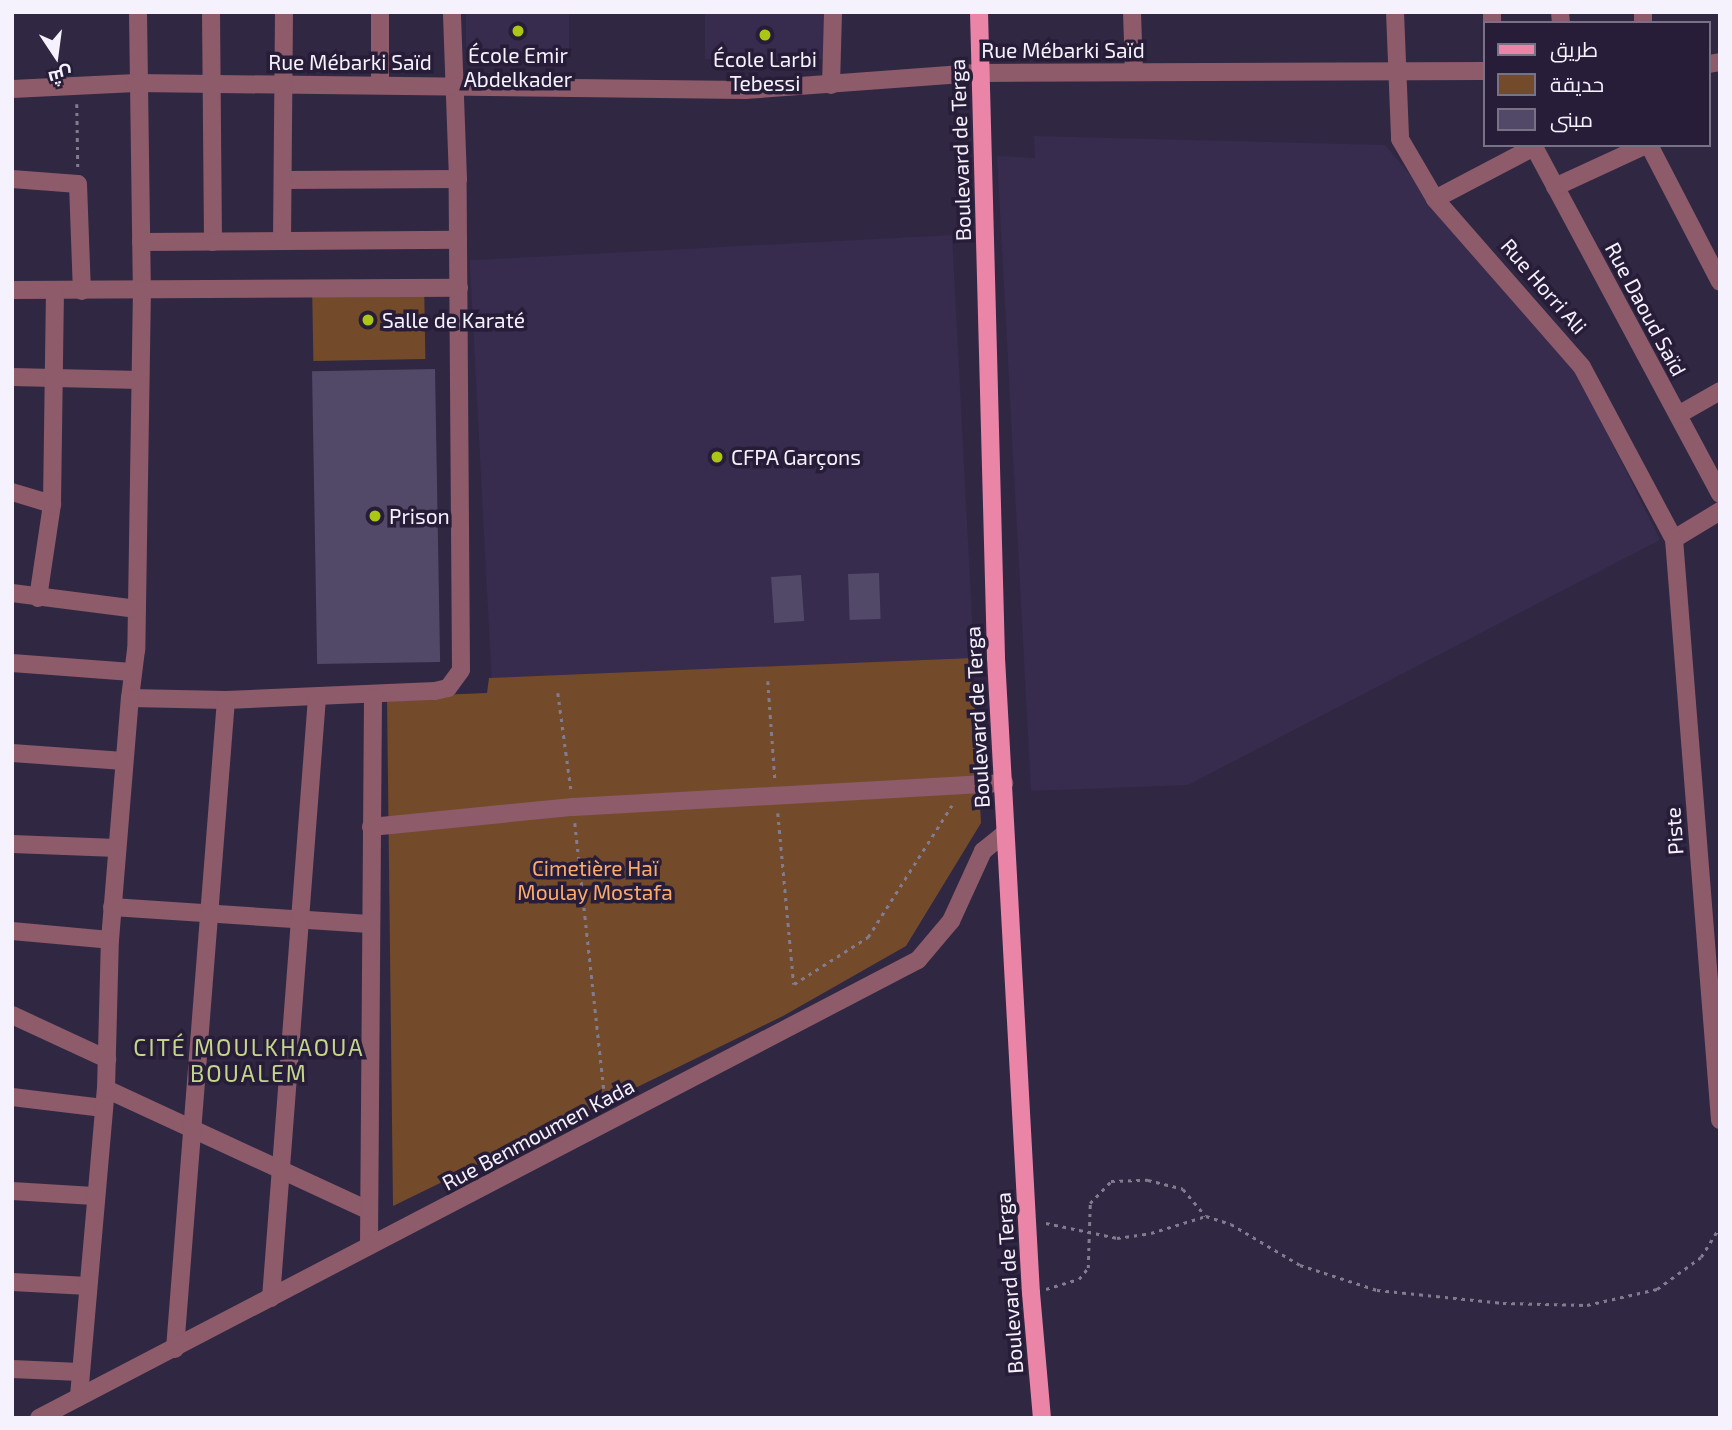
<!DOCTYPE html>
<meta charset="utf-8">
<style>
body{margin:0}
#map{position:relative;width:1732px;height:1430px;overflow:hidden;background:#302743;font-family:"Exo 2",Cairo,sans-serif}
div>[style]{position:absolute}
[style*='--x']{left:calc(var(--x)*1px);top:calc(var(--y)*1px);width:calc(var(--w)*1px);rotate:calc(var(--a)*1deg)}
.built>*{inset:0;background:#372b4e;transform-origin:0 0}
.green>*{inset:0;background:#734b2a;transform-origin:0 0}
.building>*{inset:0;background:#524867;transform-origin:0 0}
.path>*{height:2.5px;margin-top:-1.25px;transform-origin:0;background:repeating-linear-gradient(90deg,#827c91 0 3.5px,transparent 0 8.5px)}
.minor>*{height:18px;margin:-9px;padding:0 9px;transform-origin:9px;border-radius:9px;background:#8d5b6a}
.major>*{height:18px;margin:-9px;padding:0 9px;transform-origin:9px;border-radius:9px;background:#eb85a8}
.dots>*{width:19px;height:19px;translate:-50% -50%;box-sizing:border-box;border:4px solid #271d38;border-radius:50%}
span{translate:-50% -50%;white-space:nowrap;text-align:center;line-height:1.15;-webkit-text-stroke:7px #271d38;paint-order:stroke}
.street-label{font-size:21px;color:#f5f2fd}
.poi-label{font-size:21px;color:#f5f2fd}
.left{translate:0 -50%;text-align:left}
.park-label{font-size:21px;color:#fbac6c}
.neighbourhood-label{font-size:23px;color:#c5d68b;letter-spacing:2px}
.frame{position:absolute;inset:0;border:14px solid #f5f2fd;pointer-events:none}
.legend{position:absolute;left:1483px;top:21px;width:228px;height:126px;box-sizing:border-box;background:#271d38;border:2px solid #797287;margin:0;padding:9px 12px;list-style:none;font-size:21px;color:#f5f2fd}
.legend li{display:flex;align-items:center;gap:14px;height:35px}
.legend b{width:35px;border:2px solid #797287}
.north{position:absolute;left:21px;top:21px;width:70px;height:70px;-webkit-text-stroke:5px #271d38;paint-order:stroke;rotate:167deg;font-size:19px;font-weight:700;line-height:28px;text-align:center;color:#f5f2fd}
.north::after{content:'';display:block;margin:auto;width:24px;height:32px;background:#f5f2fd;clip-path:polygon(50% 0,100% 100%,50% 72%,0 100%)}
</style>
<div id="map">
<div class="built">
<div style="left:466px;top:12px;width:103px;height:39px"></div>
<div style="left:705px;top:12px;width:119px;height:47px"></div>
<div style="clip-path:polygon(1034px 136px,1385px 145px,1576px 370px,1660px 540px,1188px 785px,1031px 791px,997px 156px,1035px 158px)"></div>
<div style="left:952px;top:235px;width:423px;height:483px;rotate:87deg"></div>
</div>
<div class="green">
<div style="left:424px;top:280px;width:79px;height:112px;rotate:89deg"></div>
<div style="clip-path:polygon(972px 658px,981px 823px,906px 946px,783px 1016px,393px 1206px,387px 697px,487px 693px,489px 678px)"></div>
</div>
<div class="building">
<div style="left:435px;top:369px;width:293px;height:123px;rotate:89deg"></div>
<div style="left:879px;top:573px;width:46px;height:31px;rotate:88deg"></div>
<div style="left:801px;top:575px;width:46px;height:30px;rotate:86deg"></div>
</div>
<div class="path">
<div style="--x:77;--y:104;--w:64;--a:89.1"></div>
<div style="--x:768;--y:681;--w:98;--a:85.9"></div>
<div style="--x:558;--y:693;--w:97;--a:82.3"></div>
<div style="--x:778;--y:813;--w:172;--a:84.7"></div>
<div style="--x:794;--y:984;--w:88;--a:-32.4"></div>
<div style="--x:868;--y:937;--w:156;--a:-57.5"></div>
<div style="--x:575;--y:823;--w:267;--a:83.8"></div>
<div style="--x:1046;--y:1223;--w:73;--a:11.9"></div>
<div style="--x:1117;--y:1238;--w:34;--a:-8"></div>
<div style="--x:1151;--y:1233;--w:58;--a:-17.2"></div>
<div style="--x:1046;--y:1289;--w:34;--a:-17"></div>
<div style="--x:1079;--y:1279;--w:14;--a:-51"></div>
<div style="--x:1088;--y:1268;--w:65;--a:-88.2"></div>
<div style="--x:1090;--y:1203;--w:30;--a:-46"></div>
<div style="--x:1111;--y:1181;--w:37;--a:-2"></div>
<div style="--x:1148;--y:1180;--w:36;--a:14"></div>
<div style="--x:1183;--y:1189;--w:35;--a:50"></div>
<div style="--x:1206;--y:1216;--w:26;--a:18"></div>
<div style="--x:1231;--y:1224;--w:80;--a:30.7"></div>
<div style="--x:1300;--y:1265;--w:81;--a:18"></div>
<div style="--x:1377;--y:1290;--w:127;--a:5.9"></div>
<div style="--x:1503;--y:1303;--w:84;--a:1.4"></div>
<div style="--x:1587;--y:1305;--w:72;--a:-12.9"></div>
<div style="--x:1657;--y:1289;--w:54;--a:-36"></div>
<div style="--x:1701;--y:1257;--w:36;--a:-58"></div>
</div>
<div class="minor">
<div style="--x:138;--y:12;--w:276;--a:89.2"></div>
<div style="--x:142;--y:288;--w:362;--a:90.9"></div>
<div style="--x:136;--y:650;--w:48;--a:97.1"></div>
<div style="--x:130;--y:698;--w:96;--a:1.2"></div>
<div style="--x:226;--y:700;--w:209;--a:-2.5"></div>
<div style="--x:435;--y:691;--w:13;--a:-13"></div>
<div style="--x:448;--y:688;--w:22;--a:-54"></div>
<div style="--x:461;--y:670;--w:491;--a:-90.4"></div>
<div style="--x:458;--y:179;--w:167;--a:-92.1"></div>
<div style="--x:211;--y:12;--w:230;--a:89.5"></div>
<div style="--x:380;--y:12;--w:73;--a:90"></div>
<div style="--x:1132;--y:12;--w:60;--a:88.1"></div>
<div style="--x:1395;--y:12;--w:127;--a:87.7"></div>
<div style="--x:1400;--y:139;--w:69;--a:59.7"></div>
<div style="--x:1435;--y:199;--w:223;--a:48.8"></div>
<div style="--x:1582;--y:367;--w:195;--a:61.9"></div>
<div style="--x:1674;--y:539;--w:54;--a:-31.3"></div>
<div style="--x:1492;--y:12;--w:11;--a:90"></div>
<div style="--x:1560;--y:12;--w:11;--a:85"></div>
<div style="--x:1643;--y:12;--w:11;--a:90"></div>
<div style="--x:1709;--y:64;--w:11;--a:-10"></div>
<div style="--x:831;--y:85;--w:73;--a:-88.4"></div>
<div style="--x:12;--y:89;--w:124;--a:-2.8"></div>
<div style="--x:136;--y:83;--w:609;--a:0.66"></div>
<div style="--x:745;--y:90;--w:235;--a:-4.2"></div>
<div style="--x:979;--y:73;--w:506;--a:-0.23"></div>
<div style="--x:1533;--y:145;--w:396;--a:61.8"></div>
<div style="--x:1649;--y:145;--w:154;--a:62.6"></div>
<div style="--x:12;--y:179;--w:66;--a:4.3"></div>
<div style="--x:78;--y:184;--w:107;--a:87.9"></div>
<div style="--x:284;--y:180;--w:174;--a:-0.3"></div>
<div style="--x:1555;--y:187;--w:100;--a:-24.8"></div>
<div style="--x:1435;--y:199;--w:112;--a:-27.7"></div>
<div style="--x:282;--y:241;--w:229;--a:-89.5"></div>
<div style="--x:141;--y:242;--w:317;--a:-0.4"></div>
<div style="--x:12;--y:290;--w:447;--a:-0.3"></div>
<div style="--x:12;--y:377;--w:128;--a:1.3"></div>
<div style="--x:1678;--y:415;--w:48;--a:-29.7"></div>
<div style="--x:12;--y:492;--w:42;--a:16.7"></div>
<div style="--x:1674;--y:539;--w:583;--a:85.47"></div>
<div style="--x:12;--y:593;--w:126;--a:7.3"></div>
<div style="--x:38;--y:598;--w:95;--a:-81.5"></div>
<div style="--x:52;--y:504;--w:213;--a:-89.2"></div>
<div style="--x:12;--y:663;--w:120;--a:4.3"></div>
<div style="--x:12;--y:753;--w:112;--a:4.1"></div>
<div style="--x:371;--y:827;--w:203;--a:-5.7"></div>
<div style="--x:573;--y:807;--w:432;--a:-3.2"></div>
<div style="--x:12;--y:844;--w:105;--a:2.2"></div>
<div style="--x:112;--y:907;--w:258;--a:3.8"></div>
<div style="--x:12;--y:931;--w:98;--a:5.2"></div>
<div style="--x:12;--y:1015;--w:105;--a:24.9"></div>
<div style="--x:106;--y:1089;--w:289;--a:24.8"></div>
<div style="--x:12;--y:1097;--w:92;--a:6.9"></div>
<div style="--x:12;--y:1191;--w:82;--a:3.5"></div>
<div style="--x:369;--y:1243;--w:546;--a:-89.58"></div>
<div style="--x:12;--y:1282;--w:76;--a:3"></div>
<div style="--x:271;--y:1298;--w:603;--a:-85.62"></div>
<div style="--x:175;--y:1349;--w:651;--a:-85.51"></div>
<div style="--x:12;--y:1369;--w:68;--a:2.5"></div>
<div style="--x:79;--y:1396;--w:308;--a:-85"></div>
<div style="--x:106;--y:1089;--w:149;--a:-88.5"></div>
<div style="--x:110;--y:940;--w:243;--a:-85.3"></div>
<div style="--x:39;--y:1418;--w:991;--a:-27.52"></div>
<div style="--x:918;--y:960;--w:51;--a:-49.8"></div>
<div style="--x:951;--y:921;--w:77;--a:-65.4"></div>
<div style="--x:983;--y:851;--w:28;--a:-39"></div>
</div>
<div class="major">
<div style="--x:979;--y:12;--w:646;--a:88.49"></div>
<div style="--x:996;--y:658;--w:636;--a:86.85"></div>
<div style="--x:1031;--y:1293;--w:125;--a:85"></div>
</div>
<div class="dots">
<div style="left:518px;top:31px;background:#abc614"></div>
<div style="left:765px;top:35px;background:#abc614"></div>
<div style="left:368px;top:320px;background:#abc614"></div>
<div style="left:717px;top:457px;background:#abc614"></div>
<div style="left:375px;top:516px;background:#abc614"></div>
</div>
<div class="street-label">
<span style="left:1063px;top:50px">Rue Mébarki Saïd</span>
<span style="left:350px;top:62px">Rue Mébarki Saïd</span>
<span style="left:960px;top:150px;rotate:-92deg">Boulevard de Terga</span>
<span style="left:1544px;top:286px;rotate:49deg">Rue Horri Ali</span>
<span style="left:1646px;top:309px;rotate:62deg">Rue Daoud Saïd</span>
<span style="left:977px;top:717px;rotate:-93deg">Boulevard de Terga</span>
<span style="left:1674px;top:831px;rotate:-94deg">Piste</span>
<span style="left:538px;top:1134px;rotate:-28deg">Rue Benmoumen Kada</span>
<span style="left:1009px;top:1283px;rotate:-94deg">Boulevard de Terga</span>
</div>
<div class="poi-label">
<span style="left:518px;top:67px">École Emir<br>Abdelkader</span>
<span style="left:765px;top:71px">École Larbi<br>Tebessi</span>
<span class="left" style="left:382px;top:320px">Salle de Karaté</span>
<span class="left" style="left:731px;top:457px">CFPA Garçons</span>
<span class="left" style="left:389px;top:516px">Prison</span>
</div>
<div class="park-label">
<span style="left:595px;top:880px">Cimetière Haï<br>Moulay Mostafa</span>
</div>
<div class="neighbourhood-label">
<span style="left:249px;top:1060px">CITÉ MOULKHAOUA<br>BOUALEM</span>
</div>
<div class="frame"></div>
<ul class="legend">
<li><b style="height:9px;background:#eb85a8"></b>طريق</li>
<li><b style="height:19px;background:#734b2a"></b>حديقة</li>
<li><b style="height:19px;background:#524867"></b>مبنى</li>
</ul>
<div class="north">ش</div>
</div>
